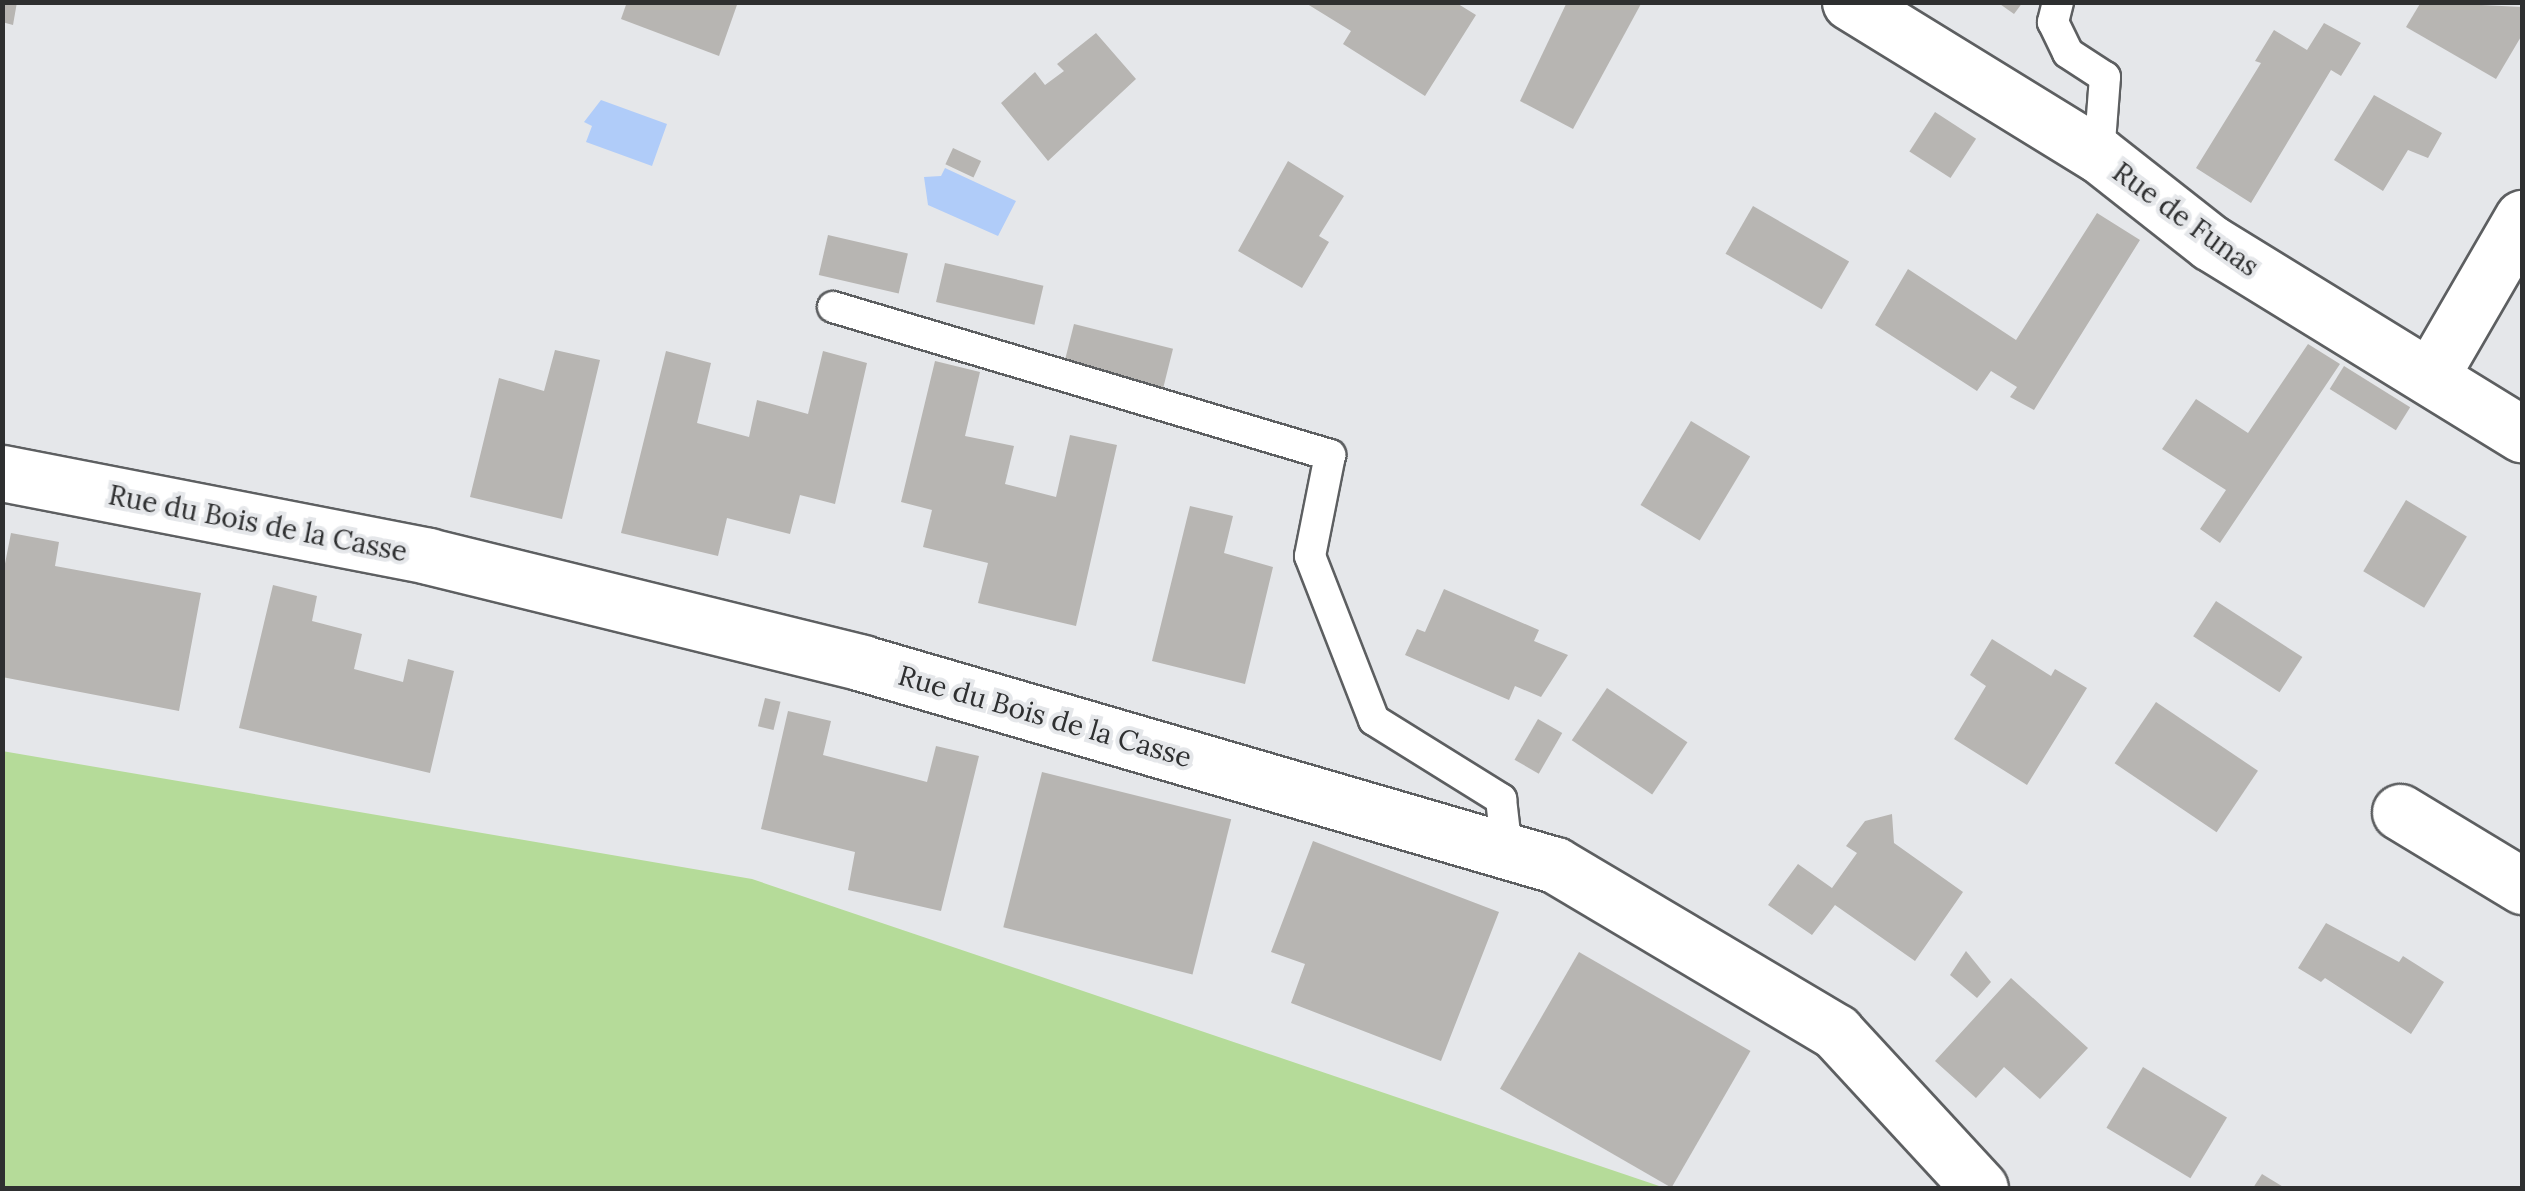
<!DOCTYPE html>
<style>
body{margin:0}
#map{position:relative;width:2525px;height:1191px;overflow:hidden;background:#e5e7ea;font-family:Lora,serif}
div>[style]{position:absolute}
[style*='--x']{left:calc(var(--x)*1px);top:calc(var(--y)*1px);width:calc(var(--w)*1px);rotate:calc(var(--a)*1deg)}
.green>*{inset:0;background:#b5db99}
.water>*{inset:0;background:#b0ccf9}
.building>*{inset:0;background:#b7b5b2;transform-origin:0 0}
.roads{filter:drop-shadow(2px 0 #5d5f61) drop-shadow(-2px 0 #5d5f61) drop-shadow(0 2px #5d5f61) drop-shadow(0 -2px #5d5f61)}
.service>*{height:30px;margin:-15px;padding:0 15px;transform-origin:15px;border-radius:15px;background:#fff}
.minor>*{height:55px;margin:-27.5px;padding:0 27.5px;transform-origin:27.5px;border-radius:27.5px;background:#fff}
span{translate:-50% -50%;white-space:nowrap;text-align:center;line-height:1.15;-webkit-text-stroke:8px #e5e7ea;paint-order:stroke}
.street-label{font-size:28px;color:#2e2f30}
.frame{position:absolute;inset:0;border:5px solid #2e2f30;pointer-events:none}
</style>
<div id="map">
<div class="green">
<div style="clip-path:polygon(2px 751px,752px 879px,1665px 1188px,3px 1188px)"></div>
</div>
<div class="water">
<div style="clip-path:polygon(601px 100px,667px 124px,652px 166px,586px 142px,592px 126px,584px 122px)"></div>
<div style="clip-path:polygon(945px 168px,1016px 201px,998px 236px,928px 205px,924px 177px,941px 176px)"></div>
</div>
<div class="building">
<div style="clip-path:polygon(2px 2px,17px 2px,13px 25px,2px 22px)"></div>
<div style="clip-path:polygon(627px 2px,738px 2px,719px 56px,621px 19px)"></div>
<div style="clip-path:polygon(1304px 2px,1455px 2px,1476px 15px,1425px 96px,1343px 44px,1351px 31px)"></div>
<div style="clip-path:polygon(1567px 2px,1642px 2px,1573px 129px,1520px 101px)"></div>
<div style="clip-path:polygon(1997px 2px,2023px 2px,2014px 14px)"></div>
<div style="clip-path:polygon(2421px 2px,2522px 7px,2522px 35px,2496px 79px,2406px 27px)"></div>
<div style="clip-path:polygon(2324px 23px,2361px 43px,2341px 76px,2331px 70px,2251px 203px,2196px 168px,2261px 63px,2255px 61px,2274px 30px,2307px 50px)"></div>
<div style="clip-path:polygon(1096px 33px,1136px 79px,1048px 161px,1001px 103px,1035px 72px,1045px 85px,1064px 71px,1057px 64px)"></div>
<div style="clip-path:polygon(2374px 95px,2442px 133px,2428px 158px,2408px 150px,2383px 191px,2334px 160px)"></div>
<div style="left:1935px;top:112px;width:49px;height:47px;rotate:33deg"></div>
<div style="left:953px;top:148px;width:31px;height:18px;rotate:25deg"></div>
<div style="clip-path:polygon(1288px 161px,1344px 196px,1319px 236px,1329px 242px,1302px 288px,1238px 251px)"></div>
<div style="left:1753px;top:206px;width:111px;height:55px;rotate:30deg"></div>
<div style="clip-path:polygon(2097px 213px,2140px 240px,2034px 410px,2010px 397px,2017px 387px,1991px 371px,1977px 391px,1875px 325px,1908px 269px,2016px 340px)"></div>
<div style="left:828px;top:235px;width:82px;height:41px;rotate:13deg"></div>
<div style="left:945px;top:263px;width:101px;height:40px;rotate:13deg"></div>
<div style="left:1074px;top:324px;width:102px;height:41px;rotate:14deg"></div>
<div style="clip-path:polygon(2308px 344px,2340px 364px,2220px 543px,2200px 529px,2226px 490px,2162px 449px,2196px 399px,2248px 433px)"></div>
<div style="clip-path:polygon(555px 350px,600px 360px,562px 519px,470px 497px,499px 378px,544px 391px)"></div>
<div style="clip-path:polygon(666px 351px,711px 363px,697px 423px,749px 437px,757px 400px,808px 414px,823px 351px,867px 363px,835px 504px,800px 495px,790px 534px,727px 518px,718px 556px,621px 533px)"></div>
<div style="clip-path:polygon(935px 361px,980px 372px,965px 436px,1014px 446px,1005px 484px,1056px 497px,1070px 435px,1117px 445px,1076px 626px,978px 603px,988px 563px,923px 547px,932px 510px,901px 502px)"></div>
<div style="left:2344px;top:366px;width:78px;height:27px;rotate:32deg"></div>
<div style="left:1691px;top:421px;width:69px;height:98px;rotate:31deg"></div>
<div style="left:2406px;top:500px;width:71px;height:83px;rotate:31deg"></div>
<div style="clip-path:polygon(1190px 506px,1233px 516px,1224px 553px,1273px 567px,1245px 684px,1152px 661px)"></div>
<div style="clip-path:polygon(11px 533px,59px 542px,55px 566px,201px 593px,179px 711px,2px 677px,2px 579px)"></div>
<div style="clip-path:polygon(273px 585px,317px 596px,312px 621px,362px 634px,354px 669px,403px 682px,408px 659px,454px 671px,430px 773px,239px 728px)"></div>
<div style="clip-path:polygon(1444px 589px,1539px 630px,1534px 641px,1568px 655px,1541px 697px,1515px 686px,1509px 700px,1405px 655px,1417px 629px,1425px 632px)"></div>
<div style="left:2216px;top:601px;width:103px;height:42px;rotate:33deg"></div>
<div style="clip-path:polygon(1992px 639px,2051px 676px,2055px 669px,2087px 688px,2027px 785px,1954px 739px,1986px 686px,1970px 675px)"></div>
<div style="left:1607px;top:688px;width:97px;height:63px;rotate:34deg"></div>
<div style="left:765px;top:698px;width:16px;height:29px;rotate:14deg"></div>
<div style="left:2156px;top:702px;width:123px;height:74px;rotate:34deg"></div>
<div style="clip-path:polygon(788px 711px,831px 721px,823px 755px,927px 782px,936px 746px,979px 756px,941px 911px,848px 890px,855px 852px,761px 829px)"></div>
<div style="left:1538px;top:719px;width:28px;height:47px;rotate:30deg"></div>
<div style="left:1042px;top:772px;width:195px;height:160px;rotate:14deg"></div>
<div style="clip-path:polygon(1892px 814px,1894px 843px,1963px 892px,1915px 961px,1835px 905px,1812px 935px,1768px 905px,1798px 864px,1832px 888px,1857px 853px,1846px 846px,1865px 821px)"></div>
<div style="clip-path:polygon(1313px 841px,1499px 912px,1441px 1061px,1291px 1003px,1305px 964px,1271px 952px)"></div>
<div style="clip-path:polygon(2326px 923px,2399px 962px,2403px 956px,2444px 982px,2411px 1034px,2325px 978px,2321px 982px,2298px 968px)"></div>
<div style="clip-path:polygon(1966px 951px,1991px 982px,1977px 998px,1950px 975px)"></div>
<div style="left:1579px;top:952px;width:198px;height:158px;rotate:30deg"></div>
<div style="clip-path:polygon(2011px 978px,2088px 1048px,2040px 1099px,2004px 1067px,1976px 1098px,1935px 1061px)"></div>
<div style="left:2143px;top:1067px;width:98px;height:71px;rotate:31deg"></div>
<div style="clip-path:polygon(2262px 1174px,2285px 1188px,2253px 1188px)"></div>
</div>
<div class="roads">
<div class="service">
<div style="--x:2058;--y:2;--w:21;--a:104"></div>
<div style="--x:2053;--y:22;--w:34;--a:64"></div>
<div style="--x:2068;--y:53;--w:44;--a:33"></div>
<div style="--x:2105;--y:77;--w:78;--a:94.4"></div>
<div style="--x:833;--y:307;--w:519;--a:16.58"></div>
<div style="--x:1330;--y:455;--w:103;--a:101.2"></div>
<div style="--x:1310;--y:556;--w:176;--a:68.7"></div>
<div style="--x:1374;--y:720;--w:150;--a:31.9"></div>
<div style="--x:1501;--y:799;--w:52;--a:83.4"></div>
</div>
<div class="minor">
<div style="--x:1850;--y:2;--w:292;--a:31.6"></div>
<div style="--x:2099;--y:155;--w:142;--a:38.2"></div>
<div style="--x:2211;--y:243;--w:365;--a:31.6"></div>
<div style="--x:2430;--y:377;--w:184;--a:-59.9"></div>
<div style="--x:2;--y:473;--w:434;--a:11"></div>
<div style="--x:428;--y:556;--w:447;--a:13.8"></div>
<div style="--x:862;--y:663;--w:722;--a:16.25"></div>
<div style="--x:1555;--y:865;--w:327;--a:30.7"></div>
<div style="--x:1836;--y:1032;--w:212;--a:47.3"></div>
<div style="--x:2400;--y:812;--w:143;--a:31.2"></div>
</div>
</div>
<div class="street-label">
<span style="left:2186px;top:219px;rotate:36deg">Rue de Funas</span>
<span style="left:258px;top:523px;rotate:11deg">Rue du Bois de la Casse</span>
<span style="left:1045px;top:716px;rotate:16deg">Rue du Bois de la Casse</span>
</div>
<div class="frame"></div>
</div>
